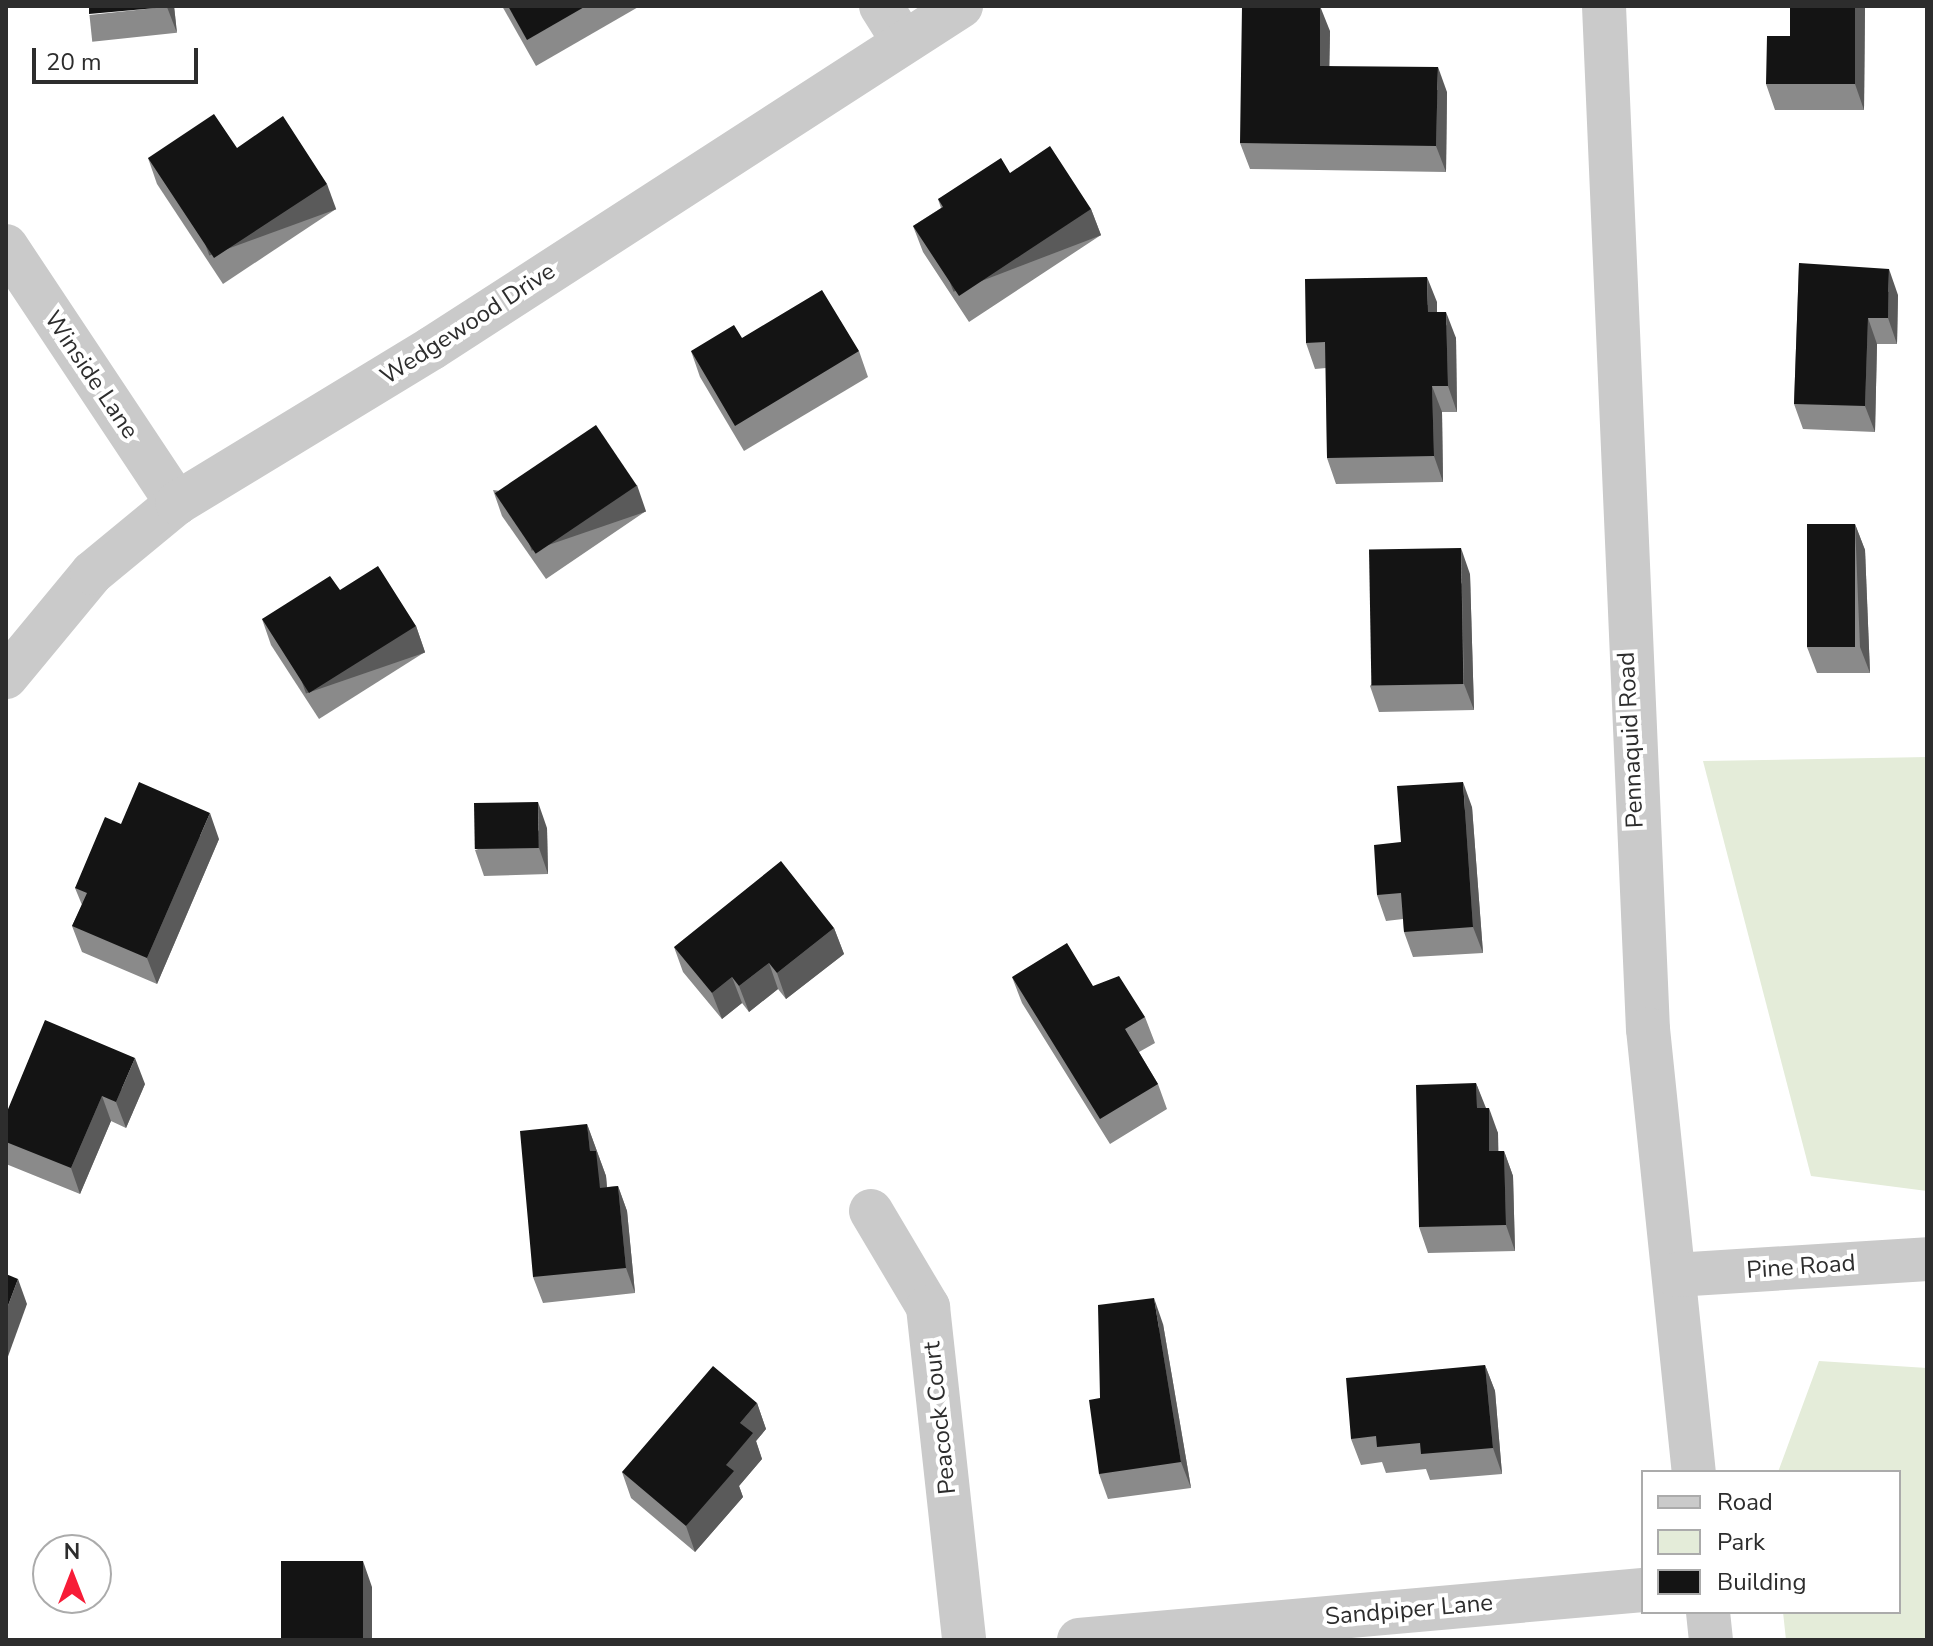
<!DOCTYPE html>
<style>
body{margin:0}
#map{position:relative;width:1933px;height:1646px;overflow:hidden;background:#fff;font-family:"Nunito Sans",sans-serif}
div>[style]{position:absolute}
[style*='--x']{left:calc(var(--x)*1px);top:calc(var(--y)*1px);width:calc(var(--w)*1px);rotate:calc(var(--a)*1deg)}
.green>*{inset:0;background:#e4ecd9}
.minor>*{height:44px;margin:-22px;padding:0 22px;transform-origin:22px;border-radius:22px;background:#cacaca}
.wall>*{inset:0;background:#8a8a8a;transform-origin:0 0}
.shaded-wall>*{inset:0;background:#5a5a5a;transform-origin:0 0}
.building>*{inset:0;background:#141414;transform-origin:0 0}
span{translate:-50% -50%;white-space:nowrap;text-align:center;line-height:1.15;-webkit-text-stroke:8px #fff;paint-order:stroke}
.street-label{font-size:24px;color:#2d2d2d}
.frame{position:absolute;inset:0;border:8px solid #2d2d2d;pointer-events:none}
.legend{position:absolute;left:1641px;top:1470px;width:260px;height:144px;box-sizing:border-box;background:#fff;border:2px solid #ababab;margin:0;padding:10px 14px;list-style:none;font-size:24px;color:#2d2d2d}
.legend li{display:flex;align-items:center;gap:16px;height:40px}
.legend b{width:40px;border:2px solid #ababab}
.north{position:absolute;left:32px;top:1534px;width:80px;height:80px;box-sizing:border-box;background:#fff;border:2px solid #ababab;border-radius:50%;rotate:0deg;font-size:22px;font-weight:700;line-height:32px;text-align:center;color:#2d2d2d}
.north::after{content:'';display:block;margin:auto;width:28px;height:36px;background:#f71c37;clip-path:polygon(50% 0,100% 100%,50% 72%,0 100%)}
.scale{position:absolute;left:32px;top:48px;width:166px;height:36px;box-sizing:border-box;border:4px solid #2d2d2d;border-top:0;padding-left:10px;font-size:24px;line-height:28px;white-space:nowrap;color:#2d2d2d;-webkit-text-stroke:6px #fff;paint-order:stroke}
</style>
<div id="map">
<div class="green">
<div style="clip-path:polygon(1927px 757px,1927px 1191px,1811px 1176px,1703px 761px)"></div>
<div style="clip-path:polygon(1819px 1361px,1927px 1368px,1927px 1640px,1786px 1640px,1783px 1612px,1899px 1612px,1899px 1472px,1778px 1472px)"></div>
</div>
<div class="minor">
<div style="--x:881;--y:6;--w:40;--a:58"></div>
<div style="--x:1604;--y:6;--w:1024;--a:87.54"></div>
<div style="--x:1648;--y:1029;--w:445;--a:84.1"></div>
<div style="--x:6;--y:246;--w:309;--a:56.4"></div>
<div style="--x:6;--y:677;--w:135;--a:-50.4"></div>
<div style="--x:92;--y:573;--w:110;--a:-39.5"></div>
<div style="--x:177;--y:503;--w:298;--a:-31.3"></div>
<div style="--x:432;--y:348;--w:630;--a:-32.88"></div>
<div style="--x:871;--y:1211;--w:112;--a:59.3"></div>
<div style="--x:928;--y:1307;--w:335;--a:83.8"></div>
<div style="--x:1675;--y:1275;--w:253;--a:-3.6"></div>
<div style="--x:1708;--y:1612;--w:28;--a:84"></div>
<div style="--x:1079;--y:1640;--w:566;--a:-5.07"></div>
</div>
<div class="wall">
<div style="left:174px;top:6px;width:27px;height:85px;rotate:84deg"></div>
<div style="clip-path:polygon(502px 6px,640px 6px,536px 66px)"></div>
<div style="clip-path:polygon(1790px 6px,1865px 6px,1864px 110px,1775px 110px,1766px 84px,1790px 36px)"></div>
<div style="clip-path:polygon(1330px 31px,1329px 66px,1447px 92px,1446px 172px,1250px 169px,1240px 143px)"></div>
<div style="clip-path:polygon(237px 148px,336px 209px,223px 284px,157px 184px,148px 158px)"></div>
<div style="clip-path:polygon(1010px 173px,1091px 209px,1101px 235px,969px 322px,923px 252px,913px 226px,941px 208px,938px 199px)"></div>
<div style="clip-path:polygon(1799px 263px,1898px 295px,1897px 344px,1877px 344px,1875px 432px,1803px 429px,1794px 404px)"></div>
<div style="clip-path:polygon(1437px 302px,1437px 312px,1456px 338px,1457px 412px,1442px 412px,1443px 482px,1336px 484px,1327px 458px,1326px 368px,1315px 369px,1306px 343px)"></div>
<div style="clip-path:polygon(691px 351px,859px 351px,868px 377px,744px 451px,700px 377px)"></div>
<div style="clip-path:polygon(493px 490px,646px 511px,546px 579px,502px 516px)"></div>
<div style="clip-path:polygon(1855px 524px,1865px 550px,1870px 673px,1817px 673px,1807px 647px)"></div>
<div style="clip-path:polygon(1470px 574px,1474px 710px,1379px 712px,1370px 686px)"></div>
<div style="clip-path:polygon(340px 590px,416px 626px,425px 652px,319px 719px,271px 645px,262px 619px)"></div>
<div style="clip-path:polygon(1472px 807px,1483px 953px,1413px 957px,1404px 932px,1403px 919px,1386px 921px,1377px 895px,1401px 842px)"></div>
<div style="clip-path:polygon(121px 824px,219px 839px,157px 984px,82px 952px,72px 926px,82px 905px,75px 888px)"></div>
<div style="clip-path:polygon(547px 828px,548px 874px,484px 876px,475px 850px)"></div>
<div style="clip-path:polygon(834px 928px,844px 954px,786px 999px,778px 989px,749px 1012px,742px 1003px,722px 1019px,683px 972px,674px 947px)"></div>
<div style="clip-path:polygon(1012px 977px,1145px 1017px,1155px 1043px,1139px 1052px,1158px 1084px,1167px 1109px,1110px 1144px,1022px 1003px)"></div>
<div style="clip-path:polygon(1476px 1083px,1485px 1108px,1498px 1133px,1498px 1151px,1504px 1151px,1513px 1176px,1515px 1251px,1428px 1253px,1419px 1227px)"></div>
<div style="clip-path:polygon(145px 1084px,126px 1128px,111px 1121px,80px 1194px,6px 1164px,6px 1114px)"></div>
<div style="clip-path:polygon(587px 1124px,606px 1176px,607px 1187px,618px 1186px,627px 1211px,635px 1293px,543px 1303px,533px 1277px)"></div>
<div style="clip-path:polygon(1163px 1324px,1191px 1488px,1108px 1499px,1099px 1474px,1100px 1398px)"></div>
<div style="clip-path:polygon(1485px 1365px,1495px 1391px,1502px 1474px,1430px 1480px,1426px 1469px,1386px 1473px,1382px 1462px,1361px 1465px,1351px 1439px)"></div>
<div style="clip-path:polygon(757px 1403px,766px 1429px,756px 1441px,762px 1459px,739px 1486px,743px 1497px,695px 1552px,631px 1498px,622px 1472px)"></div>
</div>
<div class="shaded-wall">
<div style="clip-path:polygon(167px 6px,174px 6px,177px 33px,167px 7px)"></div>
<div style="clip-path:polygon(1320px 6px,1330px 31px,1329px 92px,1320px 66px)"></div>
<div style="clip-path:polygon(1855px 6px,1865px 6px,1864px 110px,1855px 84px)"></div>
<div style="clip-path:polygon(1438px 67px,1447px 92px,1446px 172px,1436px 146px)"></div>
<div style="left:327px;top:184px;width:27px;height:135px;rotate:70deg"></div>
<div style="left:1091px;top:209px;width:28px;height:158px;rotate:69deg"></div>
<div style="clip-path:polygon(1889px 269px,1898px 295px,1897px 344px,1888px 318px)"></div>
<div style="clip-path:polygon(1427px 277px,1437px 302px,1437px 338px,1428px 312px)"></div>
<div style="clip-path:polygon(1446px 312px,1456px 338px,1457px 412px,1448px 386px)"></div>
<div style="clip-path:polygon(1868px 318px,1877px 344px,1875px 432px,1865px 406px)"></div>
<div style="clip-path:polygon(1432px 386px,1442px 412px,1443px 482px,1434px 456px)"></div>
<div style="left:637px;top:485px;width:28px;height:121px;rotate:71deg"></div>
<div style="clip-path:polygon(1855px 524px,1865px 550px,1870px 673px,1860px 647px)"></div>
<div style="clip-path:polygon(1461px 548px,1470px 574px,1474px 710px,1464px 684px)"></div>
<div style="left:416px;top:626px;width:28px;height:126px;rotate:71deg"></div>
<div style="clip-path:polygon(1463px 782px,1472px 807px,1483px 953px,1473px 927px)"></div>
<div style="clip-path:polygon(538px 802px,547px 828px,548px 874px,539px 848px)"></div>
<div style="clip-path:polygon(210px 813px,219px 839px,157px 984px,147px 958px)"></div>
<div style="clip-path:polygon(834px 928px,844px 954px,786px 999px,777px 973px)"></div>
<div style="clip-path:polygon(769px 963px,778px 989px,749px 1012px,739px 986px)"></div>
<div style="clip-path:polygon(732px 977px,742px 1003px,722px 1019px,712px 993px)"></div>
<div style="clip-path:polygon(135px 1058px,145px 1084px,126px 1128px,116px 1102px)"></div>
<div style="clip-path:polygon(1476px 1083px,1486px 1108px,1477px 1108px)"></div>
<div style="clip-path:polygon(102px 1096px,111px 1121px,80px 1194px,71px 1168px)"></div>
<div style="clip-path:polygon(1489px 1108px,1498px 1133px,1499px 1176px,1489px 1151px)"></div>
<div style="clip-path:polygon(587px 1124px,606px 1176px,609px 1213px,600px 1188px,590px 1151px)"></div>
<div style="clip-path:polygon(1504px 1151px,1513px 1176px,1515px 1251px,1506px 1225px)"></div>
<div style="clip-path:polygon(618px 1186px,627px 1211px,635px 1293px,626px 1268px)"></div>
<div style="clip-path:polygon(18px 1279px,27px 1304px,6px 1362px,6px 1311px)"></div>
<div style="clip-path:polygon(1154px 1298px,1163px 1324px,1191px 1488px,1181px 1462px)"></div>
<div style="clip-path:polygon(1485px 1365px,1495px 1391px,1502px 1474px,1493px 1448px)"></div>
<div style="clip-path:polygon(757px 1403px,766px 1429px,756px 1441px,762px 1459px,739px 1486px,743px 1497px,695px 1552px,686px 1526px,726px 1465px,740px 1423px)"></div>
<div style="clip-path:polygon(363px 1561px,372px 1587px,372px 1640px,363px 1640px)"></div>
</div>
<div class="building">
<div style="clip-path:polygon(89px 6px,167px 6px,167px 7px,89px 14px)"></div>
<div style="clip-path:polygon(508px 6px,586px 6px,527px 40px)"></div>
<div style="clip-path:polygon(1242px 6px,1320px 6px,1320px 66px,1438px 67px,1436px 146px,1240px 143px)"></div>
<div style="clip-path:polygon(1790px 6px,1855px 6px,1855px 84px,1766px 84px,1767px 36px,1790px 36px)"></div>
<div style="clip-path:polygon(214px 114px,237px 148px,283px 116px,327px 184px,214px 258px,148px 158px)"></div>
<div style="clip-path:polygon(1050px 146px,1091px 209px,959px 296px,913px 226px,943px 207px,938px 199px,1001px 158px,1010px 173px)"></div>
<div style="clip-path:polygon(1799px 263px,1889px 269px,1888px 318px,1868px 318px,1865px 406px,1794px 404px)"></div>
<div style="clip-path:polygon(1427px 277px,1428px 312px,1446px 312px,1448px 386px,1432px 386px,1434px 456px,1327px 458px,1325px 342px,1306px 343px,1305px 279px)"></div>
<div style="clip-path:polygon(822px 290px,859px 351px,735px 426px,691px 351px,734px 325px,742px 338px)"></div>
<div style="left:596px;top:425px;width:73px;height:122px;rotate:56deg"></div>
<div style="left:1807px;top:524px;width:48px;height:123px"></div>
<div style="left:1461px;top:548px;width:136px;height:92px;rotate:89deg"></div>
<div style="clip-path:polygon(378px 566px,416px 626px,309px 693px,262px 619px,330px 576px,340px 590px)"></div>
<div style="clip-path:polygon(139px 782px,210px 813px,147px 958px,72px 926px,87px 893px,75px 888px,105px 817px,121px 824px)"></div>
<div style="clip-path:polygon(1463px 782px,1473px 927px,1404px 932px,1401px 893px,1377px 895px,1374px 845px,1401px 842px,1397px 786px)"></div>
<div style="left:538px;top:802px;width:46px;height:64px;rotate:89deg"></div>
<div style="clip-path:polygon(781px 861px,834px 928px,777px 973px,769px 963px,739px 986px,732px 977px,712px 993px,674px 947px)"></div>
<div style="clip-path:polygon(1067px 943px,1093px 986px,1119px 976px,1145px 1017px,1125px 1029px,1158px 1084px,1100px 1119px,1012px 977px)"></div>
<div style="clip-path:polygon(45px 1020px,135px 1058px,116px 1102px,102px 1096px,71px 1168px,6px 1142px,6px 1114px)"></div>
<div style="clip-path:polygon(1476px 1083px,1477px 1108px,1489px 1108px,1489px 1151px,1504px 1151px,1506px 1225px,1419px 1227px,1416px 1085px)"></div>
<div style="clip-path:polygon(587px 1124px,590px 1151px,596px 1151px,600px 1188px,618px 1186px,626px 1268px,533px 1277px,520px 1131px)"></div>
<div style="clip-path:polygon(6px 1274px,18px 1279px,6px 1311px)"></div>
<div style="clip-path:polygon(1154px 1298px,1181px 1462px,1099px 1474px,1089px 1400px,1100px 1398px,1098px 1305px)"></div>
<div style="clip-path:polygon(1485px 1365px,1493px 1448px,1421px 1454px,1420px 1443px,1377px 1447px,1376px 1436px,1351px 1439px,1346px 1378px)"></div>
<div style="clip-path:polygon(713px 1366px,757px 1403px,740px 1423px,753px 1433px,726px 1465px,734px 1471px,686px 1526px,622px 1472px)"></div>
<div style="left:281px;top:1561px;width:82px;height:79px"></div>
</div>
<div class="street-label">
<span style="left:468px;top:324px;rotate:-33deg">Wedgewood Drive</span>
<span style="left:91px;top:375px;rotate:56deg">Winside Lane</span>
<span style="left:1631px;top:740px;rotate:-93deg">Pennaquid Road</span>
<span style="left:1801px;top:1267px;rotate:-4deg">Pine Road</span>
<span style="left:940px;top:1418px;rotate:-96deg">Peacock Court</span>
<span style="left:1409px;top:1610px;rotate:-5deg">Sandpiper Lane</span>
</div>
<div class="frame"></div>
<ul class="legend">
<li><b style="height:10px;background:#cacaca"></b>Road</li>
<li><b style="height:22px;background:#e4ecd9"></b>Park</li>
<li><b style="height:22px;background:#141414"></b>Building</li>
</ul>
<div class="north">N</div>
<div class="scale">20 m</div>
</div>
